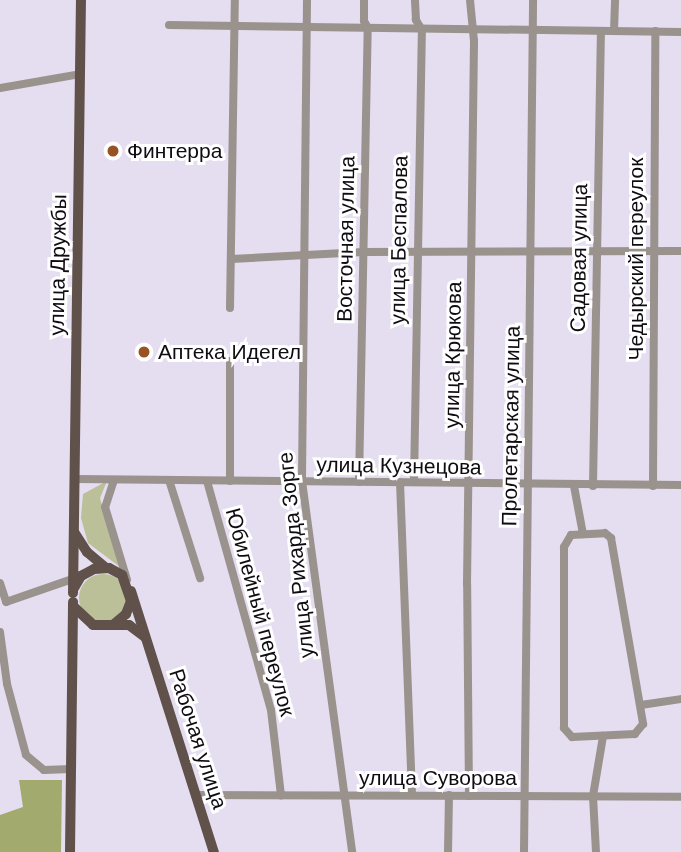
<!DOCTYPE html>
<meta charset="utf-8">
<style>
body{margin:0}
#map{position:relative;width:681px;height:852px;overflow:hidden;background:#e5ddf0;font-family:Arial,sans-serif}
div>[style]{position:absolute}
[style*='--x']{left:calc(var(--x)*1px);top:calc(var(--y)*1px);width:calc(var(--w)*1px);rotate:calc(var(--a)*1deg)}
.green>*{inset:0;background:#bbc098}
.round{border-radius:50%}
.forest>*{inset:0;background:#a2aa6d}
.minor>*{height:8px;margin:-4px;padding:0 4px;transform-origin:4px;border-radius:4px;background:#9a928d}
.major>*{height:10px;margin:-5px;padding:0 5px;transform-origin:5px;border-radius:5px;background:#60524a}
.dots>*{width:19px;height:19px;translate:-50% -50%;box-sizing:border-box;border:4px solid #fff;border-radius:50%}
span{translate:-50% -50%;white-space:nowrap;text-align:center;line-height:1.15;-webkit-text-stroke:6px #fff;paint-order:stroke}
.poi-label{font-size:21px;color:#0e0b11}
.left{translate:0 -50%;text-align:left}
.street-label{font-size:21px;color:#0e0b11}
</style>
<div id="map">
<div class="green">
<div style="clip-path:polygon(107px 481px,100px 498px,120px 567px,88px 543px,81px 518px,83px 494px)"></div>
<div class="round" style="left:79px;top:574px;width:48px;height:48px"></div>
</div>
<div class="forest">
<div style="clip-path:polygon(19px 780px,62px 780px,61px 852px,0 852px,0 815px,23px 807px)"></div>
</div>
<div class="minor">
<div style="--x:307;--y:0;--w:481;--a:90.6"></div>
<div style="--x:302;--y:481;--w:374;--a:82.3"></div>
<div style="--x:169;--y:25;--w:512;--a:0.78"></div>
<div style="--x:614;--y:31;--w:31;--a:-88"></div>
<div style="--x:0;--y:88;--w:81;--a:-9.9"></div>
<div style="--x:231;--y:259;--w:132;--a:-3"></div>
<div style="--x:363;--y:252;--w:318;--a:-0.2"></div>
<div style="--x:230;--y:308;--w:308;--a:-89.1"></div>
<div style="--x:230;--y:361;--w:120;--a:90"></div>
<div style="--x:75;--y:479;--w:606;--a:0.57"></div>
<div style="--x:114;--y:480;--w:28;--a:108"></div>
<div style="--x:105;--y:507;--w:76;--a:73.2"></div>
<div style="--x:169;--y:480;--w:103;--a:72.4"></div>
<div style="--x:207;--y:481;--w:238;--a:74.4"></div>
<div style="--x:271;--y:710;--w:86;--a:83.3"></div>
<div style="--x:359;--y:482;--w:454;--a:-88.9"></div>
<div style="--x:368;--y:28;--w:8;--a:-120"></div>
<div style="--x:364;--y:21;--w:21;--a:-90"></div>
<div style="--x:400;--y:482;--w:313;--a:87.8"></div>
<div style="--x:414;--y:482;--w:452;--a:-89"></div>
<div style="--x:422;--y:30;--w:12;--a:-121"></div>
<div style="--x:416;--y:20;--w:20;--a:-93"></div>
<div style="--x:574;--y:486;--w:49;--a:79.4"></div>
<div style="--x:593;--y:486;--w:455;--a:-89"></div>
<div style="--x:653;--y:486;--w:455;--a:-89.7"></div>
<div style="--x:605;--y:533;--w:8;--a:40"></div>
<div style="--x:611;--y:538;--w:189;--a:80.2"></div>
<div style="--x:643;--y:724;--w:13;--a:129"></div>
<div style="--x:635;--y:734;--w:63;--a:177.3"></div>
<div style="--x:572;--y:737;--w:12;--a:-132"></div>
<div style="--x:564;--y:728;--w:181;--a:-90"></div>
<div style="--x:564;--y:547;--w:14;--a:-60"></div>
<div style="--x:571;--y:535;--w:34;--a:-3"></div>
<div style="--x:0;--y:583;--w:20;--a:72"></div>
<div style="--x:6;--y:602;--w:76;--a:-19.1"></div>
<div style="--x:0;--y:632;--w:52;--a:82.3"></div>
<div style="--x:7;--y:684;--w:73;--a:75"></div>
<div style="--x:26;--y:755;--w:23;--a:40"></div>
<div style="--x:44;--y:770;--w:27;--a:-2"></div>
<div style="--x:641;--y:705;--w:40;--a:-8.5"></div>
<div style="--x:195;--y:795;--w:486;--a:0.2"></div>
<div style="--x:469;--y:796;--w:212;--a:-90.5"></div>
<div style="--x:467;--y:584;--w:543;--a:-89.26"></div>
<div style="--x:474;--y:41;--w:41;--a:-95.6"></div>
<div style="--x:448;--y:852;--w:57;--a:-89"></div>
<div style="--x:524;--y:852;--w:852;--a:-89.39"></div>
<div style="--x:596;--y:852;--w:56;--a:-93.1"></div>
<div style="--x:593;--y:796;--w:61;--a:-80.5"></div>
</div>
<div class="major">
<div style="--x:74;--y:532;--w:24;--a:57"></div>
<div style="--x:87;--y:552;--w:23;--a:40"></div>
<div style="--x:74;--y:588;--w:14;--a:-60"></div>
<div style="--x:81;--y:576;--w:15;--a:-28"></div>
<div style="--x:94;--y:569;--w:15;--a:-4"></div>
<div style="--x:109;--y:568;--w:15;--a:28"></div>
<div style="--x:122;--y:575;--w:28;--a:71"></div>
<div style="--x:131;--y:601;--w:14;--a:111"></div>
<div style="--x:126;--y:614;--w:16;--a:140"></div>
<div style="--x:131;--y:591;--w:274;--a:72.4"></div>
<div style="--x:73;--y:593;--w:593;--a:-89.23"></div>
<div style="--x:74;--y:607;--w:26;--a:43"></div>
<div style="--x:93;--y:625;--w:36;--a:0"></div>
<div style="--x:129;--y:625;--w:20;--a:37"></div>
<div style="--x:70;--y:852;--w:250;--a:-89.3"></div>
</div>
<div class="dots">
<div style="left:113px;top:151px;background:#965323"></div>
<div style="left:144px;top:352px;background:#965323"></div>
</div>
<div class="poi-label">
<span class="left" style="left:127px;top:151px">Финтерра</span>
<span class="left" style="left:158px;top:352px">Аптека Идегел</span>
</div>
<div class="street-label">
<span style="left:346px;top:239px;rotate:-89deg">Восточная улица</span>
<span style="left:399px;top:240px;rotate:-89deg">улица Беспалова</span>
<span style="left:579px;top:258px;rotate:-89deg">Садовая улица</span>
<span style="left:636px;top:259px;rotate:-90deg">Чедырский переулок</span>
<span style="left:58px;top:265px;rotate:-89deg">улица Дружбы</span>
<span style="left:453px;top:355px;rotate:-89deg">улица Крюкова</span>
<span style="left:511px;top:426px;rotate:-89deg">Пролетарская улица</span>
<span style="left:399px;top:466px;rotate:1deg">улица Кузнецова</span>
<span style="left:296px;top:555px;rotate:-96deg">улица Рихарда Зорге</span>
<span style="left:260px;top:612px;rotate:75deg">Юбилейный переулок</span>
<span style="left:198px;top:739px;rotate:72deg">Рабочая улица</span>
<span style="left:438px;top:778px">улица Суворова</span>
</div>
</div>
